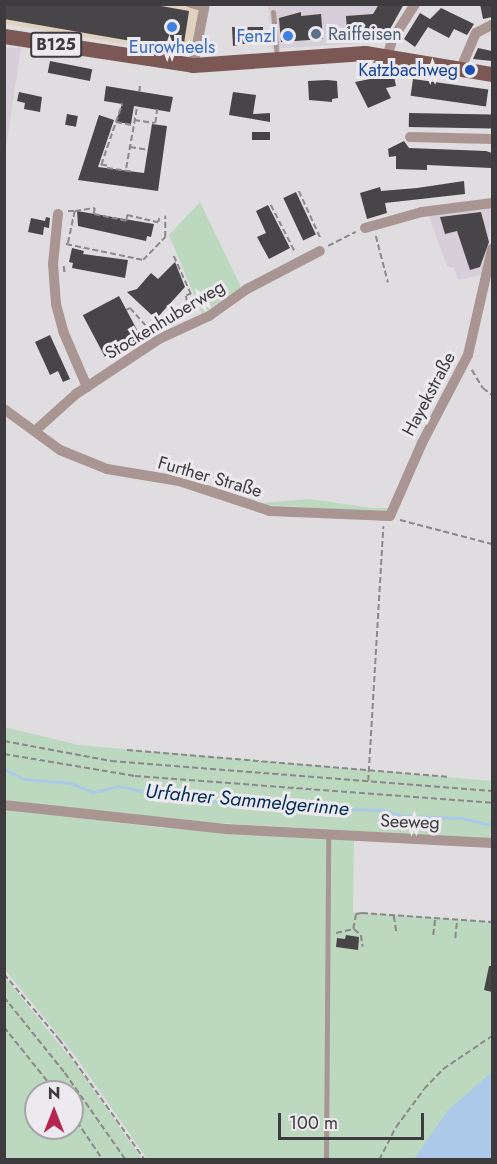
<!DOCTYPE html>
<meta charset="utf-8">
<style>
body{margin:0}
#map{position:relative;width:497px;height:1164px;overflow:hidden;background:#e0dde1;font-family:Jost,sans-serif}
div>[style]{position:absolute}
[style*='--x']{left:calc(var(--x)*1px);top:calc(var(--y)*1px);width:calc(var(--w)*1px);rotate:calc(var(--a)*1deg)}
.built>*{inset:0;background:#d6cfda}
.industrial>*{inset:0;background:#e0d2bf}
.green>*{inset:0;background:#bcd8be}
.water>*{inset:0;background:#adc9e9}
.stream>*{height:3px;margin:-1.5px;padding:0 1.5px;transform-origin:1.5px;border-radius:1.5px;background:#adc9e9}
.building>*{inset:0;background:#474548;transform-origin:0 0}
.path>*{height:1.5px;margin-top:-0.75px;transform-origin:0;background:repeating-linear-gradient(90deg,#8a888a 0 6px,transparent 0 9px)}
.service>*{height:5px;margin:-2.5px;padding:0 2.5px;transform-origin:2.5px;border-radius:2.5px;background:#a99592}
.minor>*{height:10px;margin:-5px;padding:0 5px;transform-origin:5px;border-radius:5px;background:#a99592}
.primary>*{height:15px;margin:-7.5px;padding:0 7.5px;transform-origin:7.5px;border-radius:7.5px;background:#7b5854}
.dots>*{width:16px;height:16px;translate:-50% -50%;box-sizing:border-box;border:3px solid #edeaef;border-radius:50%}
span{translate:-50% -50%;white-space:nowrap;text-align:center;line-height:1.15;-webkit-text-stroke:6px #edeaef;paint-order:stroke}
.shield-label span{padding:2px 4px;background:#edeaef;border:2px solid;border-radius:4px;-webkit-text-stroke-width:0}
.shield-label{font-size:16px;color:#3d3b3d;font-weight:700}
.service-label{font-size:18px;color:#4e5e75}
.left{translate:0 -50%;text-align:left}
.shop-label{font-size:18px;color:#366cbe}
.right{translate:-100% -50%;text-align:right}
.transit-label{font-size:18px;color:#164399}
.street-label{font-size:18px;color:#3d3b3d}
.water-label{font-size:20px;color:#012c54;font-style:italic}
.frame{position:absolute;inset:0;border:6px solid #3d3b3d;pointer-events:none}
.north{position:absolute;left:24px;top:1080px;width:60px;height:60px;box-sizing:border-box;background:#edeaef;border:2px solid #a7a4a8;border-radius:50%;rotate:0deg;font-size:16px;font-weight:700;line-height:24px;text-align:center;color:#3d3b3d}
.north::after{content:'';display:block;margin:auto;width:21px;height:27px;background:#b6254f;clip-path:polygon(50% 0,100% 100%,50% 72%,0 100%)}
.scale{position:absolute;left:278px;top:1113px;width:146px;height:27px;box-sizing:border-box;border:3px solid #3d3b3d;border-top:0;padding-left:8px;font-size:18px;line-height:21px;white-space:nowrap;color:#3d3b3d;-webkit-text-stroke:4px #edeaef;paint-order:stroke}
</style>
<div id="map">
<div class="built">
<div style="clip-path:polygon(268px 5px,403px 5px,382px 42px,272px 49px)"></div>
<div style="clip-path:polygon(5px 47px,21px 48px,5px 154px,4px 47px)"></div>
<div style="clip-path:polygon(492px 208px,485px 274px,458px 280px,454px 268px,447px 266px,429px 216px)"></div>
</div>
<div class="industrial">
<div style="clip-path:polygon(4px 5px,201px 5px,191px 44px,182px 54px,5px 24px)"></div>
</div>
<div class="green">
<div style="clip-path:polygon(200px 202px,241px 287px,202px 314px,169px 235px)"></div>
<div style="clip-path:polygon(309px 499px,373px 508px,390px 508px,387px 512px,251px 504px)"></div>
<div style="clip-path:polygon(4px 727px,79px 745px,492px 781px,492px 839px,168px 820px,5px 800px)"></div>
<div style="clip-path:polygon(4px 809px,164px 828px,354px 840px,353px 912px,492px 922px,492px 1159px,147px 1159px,73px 1053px,5px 970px)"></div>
<div style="clip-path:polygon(evenodd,4px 976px,76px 1065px,142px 1159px,5px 1159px,4px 976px,36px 1092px,72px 1092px,72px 1128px,36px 1128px,36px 1092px)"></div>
</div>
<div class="water">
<div style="clip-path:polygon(492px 1072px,492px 1159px,414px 1159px,448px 1110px)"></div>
</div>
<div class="stream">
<div style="--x:4;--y:769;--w:22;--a:27"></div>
<div style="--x:24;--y:779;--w:46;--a:5"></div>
<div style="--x:70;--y:783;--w:25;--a:21"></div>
<div style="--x:93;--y:792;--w:27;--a:-13"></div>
<div style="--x:119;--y:786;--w:47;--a:12.3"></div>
<div style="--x:165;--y:796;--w:12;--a:-14"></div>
<div style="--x:177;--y:793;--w:14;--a:25"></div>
<div style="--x:190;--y:799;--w:58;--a:4.9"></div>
<div style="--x:248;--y:804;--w:30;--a:-6"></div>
<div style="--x:278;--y:801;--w:23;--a:18"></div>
<div style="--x:300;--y:808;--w:83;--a:1.4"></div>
<div style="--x:383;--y:810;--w:21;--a:17"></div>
<div style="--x:403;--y:816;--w:58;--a:2"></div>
<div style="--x:461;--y:818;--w:32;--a:13"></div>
</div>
<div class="building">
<div style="clip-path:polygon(4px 4px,150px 4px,189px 11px,183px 50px,4px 19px)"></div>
<div style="clip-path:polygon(379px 4px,404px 4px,385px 38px,347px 34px,346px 16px,373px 14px)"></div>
<div style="clip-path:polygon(480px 4px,492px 4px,492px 17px,483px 19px)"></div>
<div style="clip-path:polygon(441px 8px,474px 24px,467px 35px,454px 29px,449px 38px,428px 27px,415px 47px,404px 39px,420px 13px,430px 19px)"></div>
<div style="clip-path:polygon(301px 12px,301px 16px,321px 14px,323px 39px,281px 42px,279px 18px)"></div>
<div style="clip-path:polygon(232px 27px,263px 27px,263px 40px,233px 46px)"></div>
<div style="clip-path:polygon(478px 48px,492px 51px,492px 61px,473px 59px)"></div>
<div style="left:50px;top:61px;width:43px;height:12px;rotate:11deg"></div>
<div style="clip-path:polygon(378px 65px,392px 67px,396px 86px,386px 88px,391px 98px,368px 108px,355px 82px,380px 77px)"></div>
<div style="left:413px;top:79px;width:76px;height:17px;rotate:8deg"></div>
<div style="clip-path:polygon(327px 80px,337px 81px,338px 98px,332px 99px,332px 102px,309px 100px,308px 81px)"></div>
<div style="clip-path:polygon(106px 86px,173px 97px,170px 112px,134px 106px,131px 124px,116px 122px,122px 104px,104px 101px)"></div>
<div style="clip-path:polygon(19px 92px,42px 97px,40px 112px,24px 109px,25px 103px,17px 101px)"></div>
<div style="clip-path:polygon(233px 92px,256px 95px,253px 114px,270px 113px,270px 122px,229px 115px)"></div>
<div style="left:409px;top:113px;width:83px;height:14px;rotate:1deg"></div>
<div style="left:67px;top:114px;width:11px;height:11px;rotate:10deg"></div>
<div style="clip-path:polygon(99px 115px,114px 120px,98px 167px,144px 173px,152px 124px,167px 126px,158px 191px,78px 180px)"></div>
<div style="left:252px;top:132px;width:18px;height:8px"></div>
<div style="clip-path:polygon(404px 141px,409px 148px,486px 151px,492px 153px,491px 168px,427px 165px,427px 170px,396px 169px,396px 156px,389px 157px,388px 149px)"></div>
<div style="clip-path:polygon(464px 181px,465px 194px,385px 203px,387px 213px,367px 219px,360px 193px,380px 187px,381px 191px,417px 188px)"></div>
<div style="left:296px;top:192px;width:47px;height:14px;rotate:65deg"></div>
<div style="clip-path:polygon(268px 205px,290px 248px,269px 259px,257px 237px,266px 233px,256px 211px)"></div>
<div style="clip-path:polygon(77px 211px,154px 224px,151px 237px,147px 236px,146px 241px,78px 226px)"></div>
<div style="clip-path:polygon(481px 212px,489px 242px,480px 267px,470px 270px,457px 231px,445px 234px,440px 217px)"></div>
<div style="clip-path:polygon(46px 217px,50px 218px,49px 228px,44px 227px,43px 235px,28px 232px,31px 218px,45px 221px)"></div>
<div style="clip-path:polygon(72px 248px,84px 251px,83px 254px,128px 260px,125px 278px,72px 268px,73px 263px,69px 262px)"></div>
<div style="clip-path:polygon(175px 262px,185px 287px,156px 319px,127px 292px,137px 289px,151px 273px,158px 279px)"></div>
<div style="left:119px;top:296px;width:47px;height:41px;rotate:62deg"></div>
<div style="clip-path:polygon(50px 335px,70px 379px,63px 382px,58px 371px,50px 375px,35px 342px)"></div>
<div style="clip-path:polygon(346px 935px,359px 937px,358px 950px,336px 947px,337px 938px,345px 939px)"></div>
<div style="clip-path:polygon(489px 966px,492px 966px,492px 992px,484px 990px)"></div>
</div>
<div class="path">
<div style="--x:139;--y:92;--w:8;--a:-83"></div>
<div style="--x:134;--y:120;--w:21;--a:8"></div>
<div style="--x:155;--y:123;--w:14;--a:-82"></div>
<div style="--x:116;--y:122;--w:16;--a:11"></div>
<div style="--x:130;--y:147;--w:18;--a:9"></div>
<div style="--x:107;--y:166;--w:6;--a:-171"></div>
<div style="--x:101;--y:165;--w:65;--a:-71"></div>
<div style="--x:107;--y:168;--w:27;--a:8"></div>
<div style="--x:126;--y:168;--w:63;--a:-79.9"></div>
<div style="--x:299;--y:191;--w:53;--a:65.4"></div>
<div style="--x:271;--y:205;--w:53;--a:62.9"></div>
<div style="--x:68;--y:211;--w:7;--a:0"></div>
<div style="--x:75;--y:211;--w:33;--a:102"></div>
<div style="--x:75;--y:211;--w:20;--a:-9"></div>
<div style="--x:95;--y:208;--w:6;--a:99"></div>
<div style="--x:94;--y:214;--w:33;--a:12"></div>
<div style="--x:126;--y:221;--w:6;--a:-81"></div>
<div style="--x:127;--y:215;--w:32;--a:13"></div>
<div style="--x:158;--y:222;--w:4;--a:-76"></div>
<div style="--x:376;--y:236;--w:48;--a:75.4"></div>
<div style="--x:66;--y:244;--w:79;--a:11.7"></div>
<div style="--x:143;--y:260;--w:32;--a:-46"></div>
<div style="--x:165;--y:237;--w:21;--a:-90"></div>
<div style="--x:328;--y:246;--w:31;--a:-27"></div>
<div style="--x:174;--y:256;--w:42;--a:65.9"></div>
<div style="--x:191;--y:294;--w:5;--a:158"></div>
<div style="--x:186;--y:296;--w:17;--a:77"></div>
<div style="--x:64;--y:266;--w:9;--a:84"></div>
<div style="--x:126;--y:310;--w:4;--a:-27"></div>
<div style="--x:130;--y:308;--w:31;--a:48"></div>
<div style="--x:472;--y:370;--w:21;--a:59"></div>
<div style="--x:483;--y:388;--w:11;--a:38"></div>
<div style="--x:400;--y:520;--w:95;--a:14.6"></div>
<div style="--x:4;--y:741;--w:109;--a:10.6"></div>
<div style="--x:111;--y:761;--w:382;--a:4.5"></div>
<div style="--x:127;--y:750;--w:321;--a:4.8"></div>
<div style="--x:4;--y:754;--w:133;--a:9.5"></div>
<div style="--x:135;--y:776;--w:358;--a:4.3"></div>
<div style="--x:368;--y:781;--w:255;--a:-86.6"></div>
<div style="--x:394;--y:916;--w:18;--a:81"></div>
<div style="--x:354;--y:929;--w:9;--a:41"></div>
<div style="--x:361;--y:935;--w:12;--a:81"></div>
<div style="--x:336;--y:933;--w:17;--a:-13"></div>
<div style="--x:353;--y:929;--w:15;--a:-79"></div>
<div style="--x:356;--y:914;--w:6;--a:-9"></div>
<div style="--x:362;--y:913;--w:130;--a:4"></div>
<div style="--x:433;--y:935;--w:17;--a:-83"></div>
<div style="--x:455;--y:938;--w:18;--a:-84"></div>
<div style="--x:4;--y:974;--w:85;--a:49.8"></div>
<div style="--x:59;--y:1039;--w:148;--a:54.6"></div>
<div style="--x:4;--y:997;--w:97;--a:51.2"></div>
<div style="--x:65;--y:1073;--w:106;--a:55"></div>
<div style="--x:4;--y:1027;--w:83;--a:51.3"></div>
<div style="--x:72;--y:1114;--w:55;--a:56"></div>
<div style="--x:379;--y:1160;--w:37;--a:-63"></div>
<div style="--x:396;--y:1127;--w:47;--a:-53.6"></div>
<div style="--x:424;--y:1089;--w:28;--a:-46"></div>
<div style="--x:443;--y:1069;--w:59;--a:-34"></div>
</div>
<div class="service">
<div style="--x:188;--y:4;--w:16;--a:18"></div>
<div style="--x:273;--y:12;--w:46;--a:85"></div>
<div style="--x:326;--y:1160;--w:324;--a:-89.6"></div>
</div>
<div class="minor">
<div style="--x:388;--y:54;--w:15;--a:-74"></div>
<div style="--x:392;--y:40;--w:43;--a:-57.4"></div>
<div style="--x:193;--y:65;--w:62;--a:-78.9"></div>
<div style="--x:461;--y:68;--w:38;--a:-67"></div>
<div style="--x:476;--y:33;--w:18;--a:-27"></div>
<div style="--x:410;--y:137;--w:82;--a:1.4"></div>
<div style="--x:58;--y:214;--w:50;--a:95.7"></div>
<div style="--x:53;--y:264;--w:40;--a:85.7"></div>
<div style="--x:56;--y:304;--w:28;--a:75"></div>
<div style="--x:63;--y:331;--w:61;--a:66.8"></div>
<div style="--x:365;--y:228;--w:59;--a:-15.7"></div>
<div style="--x:422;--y:212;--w:71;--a:-7.3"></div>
<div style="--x:4;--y:409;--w:69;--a:36.2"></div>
<div style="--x:60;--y:450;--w:51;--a:22"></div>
<div style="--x:107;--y:469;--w:73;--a:9.5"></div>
<div style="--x:179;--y:481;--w:96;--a:18.2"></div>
<div style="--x:270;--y:511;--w:120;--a:2.4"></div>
<div style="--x:390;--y:516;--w:80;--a:-66.3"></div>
<div style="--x:422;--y:443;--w:99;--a:-62.4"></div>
<div style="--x:468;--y:355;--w:109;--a:-77.2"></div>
<div style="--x:36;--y:430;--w:54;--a:-42"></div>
<div style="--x:76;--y:394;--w:100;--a:-33.5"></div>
<div style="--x:159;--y:339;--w:55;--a:-24.7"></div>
<div style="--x:209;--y:316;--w:47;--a:-35.4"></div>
<div style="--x:247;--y:289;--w:82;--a:-27.5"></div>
<div style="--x:4;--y:805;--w:223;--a:6.2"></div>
<div style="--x:226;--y:829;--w:266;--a:3"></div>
</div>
<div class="primary">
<div style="--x:4;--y:36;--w:191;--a:8.7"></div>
<div style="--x:193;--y:65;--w:172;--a:-4"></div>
<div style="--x:365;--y:53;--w:129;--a:9.4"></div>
</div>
<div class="dots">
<div style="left:172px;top:27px;background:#3f7fe0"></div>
<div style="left:316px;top:34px;background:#5c6f8a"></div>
<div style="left:288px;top:36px;background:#3f7fe0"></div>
<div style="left:470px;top:70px;background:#1a4fb4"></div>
</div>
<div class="shield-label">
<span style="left:56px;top:45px">B125</span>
</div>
<div class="service-label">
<span class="left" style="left:328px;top:34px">Raiffeisen</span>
</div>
<div class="shop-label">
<span class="right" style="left:276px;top:36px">Fenzl</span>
<span style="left:172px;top:47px">Eurowheels</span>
</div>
<div class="transit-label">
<span class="right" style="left:458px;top:70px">Katzbachweg</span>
</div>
<div class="street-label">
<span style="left:165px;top:320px;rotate:-31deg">Stockenhuberweg</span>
<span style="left:429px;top:394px;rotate:-62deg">Hayekstraße</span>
<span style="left:210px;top:477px;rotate:16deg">Further Straße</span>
<span style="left:410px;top:822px;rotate:2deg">Seeweg</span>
</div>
<div class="water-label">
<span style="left:247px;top:800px;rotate:5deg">Urfahrer Sammelgerinne</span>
</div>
<div class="frame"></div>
<div class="north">N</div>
<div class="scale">100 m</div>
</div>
